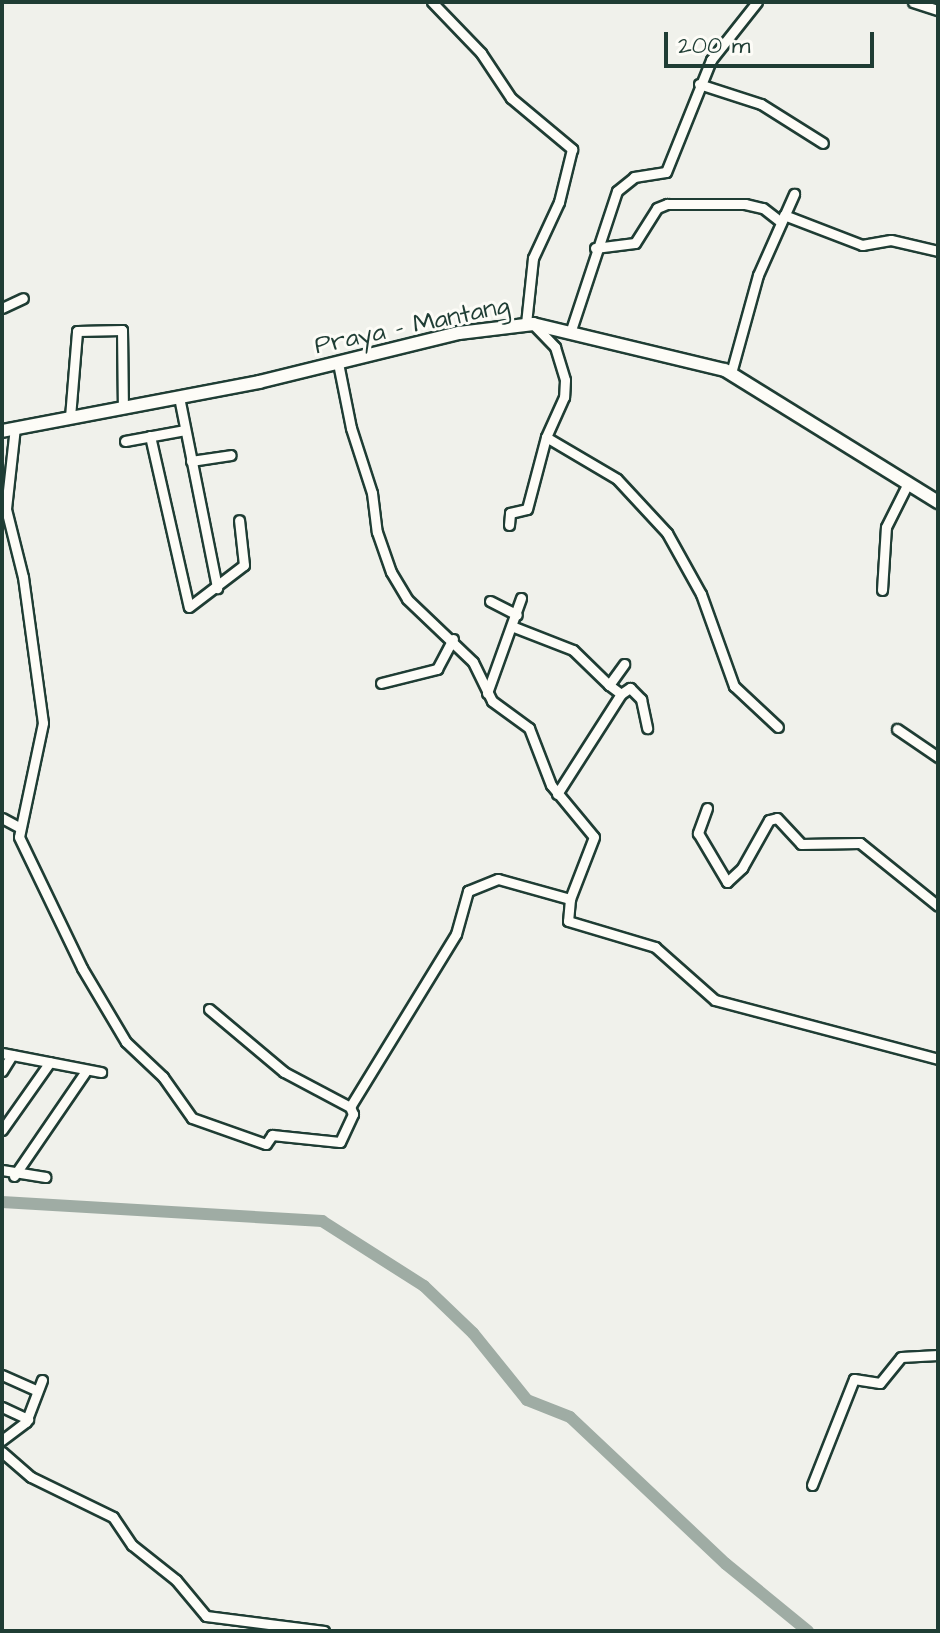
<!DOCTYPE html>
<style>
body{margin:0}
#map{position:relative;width:940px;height:1633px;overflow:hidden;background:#f0f1eb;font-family:"Architects Daughter",sans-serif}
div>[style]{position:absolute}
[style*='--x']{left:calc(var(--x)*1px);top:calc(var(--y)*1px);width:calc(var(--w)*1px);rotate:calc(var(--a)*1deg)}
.river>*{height:12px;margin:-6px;padding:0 6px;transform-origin:6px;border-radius:6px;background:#9faca4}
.roads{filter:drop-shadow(2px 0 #1f3d34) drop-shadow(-2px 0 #1f3d34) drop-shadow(0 2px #1f3d34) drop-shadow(0 -2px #1f3d34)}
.minor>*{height:9px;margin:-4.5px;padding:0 4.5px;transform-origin:4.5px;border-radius:4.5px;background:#fdfcf7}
.major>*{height:12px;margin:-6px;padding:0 6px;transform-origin:6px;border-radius:6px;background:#fdfcf7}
span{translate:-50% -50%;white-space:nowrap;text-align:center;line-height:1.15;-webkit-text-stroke:6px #fdfcf7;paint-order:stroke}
.street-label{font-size:26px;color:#1f3d34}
.frame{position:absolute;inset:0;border:4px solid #1f3d34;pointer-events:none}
.scale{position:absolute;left:664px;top:32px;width:210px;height:36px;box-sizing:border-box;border:4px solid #1f3d34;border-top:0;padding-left:10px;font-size:24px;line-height:28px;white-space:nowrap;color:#1f3d34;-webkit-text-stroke:6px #fdfcf7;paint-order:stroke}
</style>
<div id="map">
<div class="river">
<div style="--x:2;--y:1202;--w:321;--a:3.4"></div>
<div style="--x:322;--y:1221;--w:121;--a:32.5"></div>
<div style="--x:424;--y:1286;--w:68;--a:43.8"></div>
<div style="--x:473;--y:1333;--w:86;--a:51.1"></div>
<div style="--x:527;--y:1400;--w:46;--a:21.6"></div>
<div style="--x:570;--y:1417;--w:214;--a:43.3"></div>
<div style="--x:726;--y:1564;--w:106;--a:39.3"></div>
</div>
<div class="roads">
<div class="minor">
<div style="--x:432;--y:2;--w:71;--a:46.1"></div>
<div style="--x:481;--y:53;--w:54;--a:56.3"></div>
<div style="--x:511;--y:98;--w:80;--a:39.9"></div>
<div style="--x:572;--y:149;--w:55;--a:103.8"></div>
<div style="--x:559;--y:202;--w:62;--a:114.9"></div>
<div style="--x:533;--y:258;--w:66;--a:96.1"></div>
<div style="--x:913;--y:2;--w:26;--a:18"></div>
<div style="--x:699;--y:84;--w:65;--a:17.9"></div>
<div style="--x:761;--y:104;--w:73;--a:32.2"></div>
<div style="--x:784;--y:215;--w:84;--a:21"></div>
<div style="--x:862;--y:245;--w:29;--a:-10"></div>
<div style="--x:891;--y:240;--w:48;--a:13.2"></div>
<div style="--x:595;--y:248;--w:40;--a:-7.1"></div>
<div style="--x:635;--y:243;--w:41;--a:-57.8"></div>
<div style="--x:657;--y:208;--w:11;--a:-22"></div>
<div style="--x:667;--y:204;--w:78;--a:0"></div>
<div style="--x:745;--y:204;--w:18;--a:13"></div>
<div style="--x:763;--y:208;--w:23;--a:38"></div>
<div style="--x:2;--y:308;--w:23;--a:-25"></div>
<div style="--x:533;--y:324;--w:32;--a:46"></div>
<div style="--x:555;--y:347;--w:34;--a:73"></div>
<div style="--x:565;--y:380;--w:17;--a:93"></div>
<div style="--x:564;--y:397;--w:44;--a:114.2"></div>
<div style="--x:546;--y:437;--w:82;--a:30.6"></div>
<div style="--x:617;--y:479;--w:74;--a:47.2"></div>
<div style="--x:667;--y:533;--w:70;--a:60.9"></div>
<div style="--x:701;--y:594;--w:98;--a:70.3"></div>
<div style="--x:734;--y:686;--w:60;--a:43"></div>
<div style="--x:571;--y:330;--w:146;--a:-71.7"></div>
<div style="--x:617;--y:191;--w:22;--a:-39"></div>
<div style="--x:634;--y:177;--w:32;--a:-9"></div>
<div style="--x:666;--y:172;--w:121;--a:-68.1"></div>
<div style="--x:711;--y:60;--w:74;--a:-51.6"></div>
<div style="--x:338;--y:363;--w:66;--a:78.7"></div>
<div style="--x:351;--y:428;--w:68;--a:72.1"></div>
<div style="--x:372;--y:493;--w:39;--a:83"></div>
<div style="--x:377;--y:532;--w:42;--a:70.7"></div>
<div style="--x:391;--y:572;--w:31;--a:59"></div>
<div style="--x:407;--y:599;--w:91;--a:43.7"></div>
<div style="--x:473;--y:662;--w:43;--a:64"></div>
<div style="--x:492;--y:701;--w:46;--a:36.1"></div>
<div style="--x:529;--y:728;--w:61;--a:68.9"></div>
<div style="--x:551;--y:785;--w:67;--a:50.4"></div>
<div style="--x:594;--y:837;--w:66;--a:111.2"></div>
<div style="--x:570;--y:899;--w:22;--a:95"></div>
<div style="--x:568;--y:921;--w:91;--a:16.6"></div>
<div style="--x:655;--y:947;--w:80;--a:41.5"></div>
<div style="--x:715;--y:1000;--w:231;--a:14.8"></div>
<div style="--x:731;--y:373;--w:102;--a:-74.6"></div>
<div style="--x:758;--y:275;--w:89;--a:-66"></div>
<div style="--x:179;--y:397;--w:195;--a:78.7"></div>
<div style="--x:70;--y:417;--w:86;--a:-85.3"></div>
<div style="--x:77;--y:331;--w:45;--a:-1.3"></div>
<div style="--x:122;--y:330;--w:78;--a:89.3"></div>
<div style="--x:15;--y:427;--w:82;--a:96.3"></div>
<div style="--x:6;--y:509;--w:70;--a:76"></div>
<div style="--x:23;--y:577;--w:147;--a:82.2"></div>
<div style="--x:43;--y:723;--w:116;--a:101.9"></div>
<div style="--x:19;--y:837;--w:145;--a:64.3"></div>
<div style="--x:82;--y:968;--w:86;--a:59.3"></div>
<div style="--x:126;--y:1042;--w:51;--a:43.4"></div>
<div style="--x:163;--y:1077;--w:50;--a:54.7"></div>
<div style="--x:192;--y:1118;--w:78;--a:19.4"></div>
<div style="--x:266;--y:1144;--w:11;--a:-56"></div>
<div style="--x:272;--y:1135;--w:68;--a:5.9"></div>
<div style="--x:340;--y:1142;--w:31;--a:-65"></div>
<div style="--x:353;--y:1114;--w:8;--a:-113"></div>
<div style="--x:350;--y:1107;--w:203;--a:-58.5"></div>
<div style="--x:456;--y:934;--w:45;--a:-74.4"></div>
<div style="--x:468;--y:891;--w:32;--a:-22"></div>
<div style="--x:498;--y:879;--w:75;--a:15.5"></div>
<div style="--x:150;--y:436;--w:175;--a:77.2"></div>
<div style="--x:189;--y:607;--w:69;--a:-37.4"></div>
<div style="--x:244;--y:565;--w:45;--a:-96.3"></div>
<div style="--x:125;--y:441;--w:61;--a:-10.4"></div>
<div style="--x:191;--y:461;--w:40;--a:-8.5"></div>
<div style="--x:509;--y:525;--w:12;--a:-85"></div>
<div style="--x:510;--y:513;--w:17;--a:-13"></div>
<div style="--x:527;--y:509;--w:74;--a:-75.2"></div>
<div style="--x:882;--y:590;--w:63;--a:-86.4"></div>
<div style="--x:886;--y:527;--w:49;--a:-63.4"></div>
<div style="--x:490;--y:601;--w:30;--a:27"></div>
<div style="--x:514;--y:627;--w:63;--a:21.3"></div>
<div style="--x:573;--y:650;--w:50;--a:44.2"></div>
<div style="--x:381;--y:683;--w:58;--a:-14"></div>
<div style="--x:437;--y:669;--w:34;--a:-62"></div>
<div style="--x:487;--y:693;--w:101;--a:-70.3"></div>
<div style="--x:621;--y:694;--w:11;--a:-34"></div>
<div style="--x:630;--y:688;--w:16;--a:45"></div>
<div style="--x:641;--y:699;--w:30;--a:78"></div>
<div style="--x:897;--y:729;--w:50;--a:34.3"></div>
<div style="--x:557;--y:794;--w:119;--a:-57.4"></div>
<div style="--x:621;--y:694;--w:15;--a:-143"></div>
<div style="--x:609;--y:685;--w:26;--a:-54"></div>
<div style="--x:707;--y:808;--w:27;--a:110"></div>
<div style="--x:698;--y:833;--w:57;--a:59.4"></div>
<div style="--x:727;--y:882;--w:21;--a:-43"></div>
<div style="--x:742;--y:868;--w:55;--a:-60.6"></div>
<div style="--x:769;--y:820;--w:8;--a:-14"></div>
<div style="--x:777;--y:818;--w:35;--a:47"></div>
<div style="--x:801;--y:844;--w:59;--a:-1"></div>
<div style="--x:860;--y:843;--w:100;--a:38.9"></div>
<div style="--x:2;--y:818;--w:19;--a:28"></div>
<div style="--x:209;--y:1009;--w:98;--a:40"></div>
<div style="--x:284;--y:1072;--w:75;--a:27.9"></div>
<div style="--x:2;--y:1053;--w:101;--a:10.9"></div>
<div style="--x:2;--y:1071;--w:19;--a:-58"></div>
<div style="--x:2;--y:1130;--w:83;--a:-54.8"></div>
<div style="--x:2;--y:1170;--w:44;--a:9.2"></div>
<div style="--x:14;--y:1176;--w:127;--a:-55.6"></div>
<div style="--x:2;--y:1375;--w:36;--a:24"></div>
<div style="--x:2;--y:1407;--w:29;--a:25"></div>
<div style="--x:2;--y:1440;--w:30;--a:-37"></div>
<div style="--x:26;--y:1422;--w:45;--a:-69.1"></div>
<div style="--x:2;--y:1452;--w:38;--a:41"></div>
<div style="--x:31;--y:1477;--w:91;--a:26"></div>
<div style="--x:113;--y:1517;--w:34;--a:56"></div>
<div style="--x:132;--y:1545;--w:56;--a:38.5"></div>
<div style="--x:176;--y:1580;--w:47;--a:50.2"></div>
<div style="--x:206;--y:1616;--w:119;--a:7.2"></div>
<div style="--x:812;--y:1485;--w:114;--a:-68.4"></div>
<div style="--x:854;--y:1379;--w:26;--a:9"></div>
<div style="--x:880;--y:1383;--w:33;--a:-51"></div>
<div style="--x:901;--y:1357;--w:37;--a:-3"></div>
</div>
<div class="major">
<div style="--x:2;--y:431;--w:262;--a:-10.8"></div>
<div style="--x:259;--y:382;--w:206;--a:-13.8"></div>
<div style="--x:459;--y:333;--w:75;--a:-6.9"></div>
<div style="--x:533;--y:324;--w:197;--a:13.5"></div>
<div style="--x:725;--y:370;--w:251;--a:31.8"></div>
</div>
</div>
<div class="street-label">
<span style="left:412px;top:326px;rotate:-12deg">Praya - Mantang</span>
</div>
<div class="frame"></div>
<div class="scale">200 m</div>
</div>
